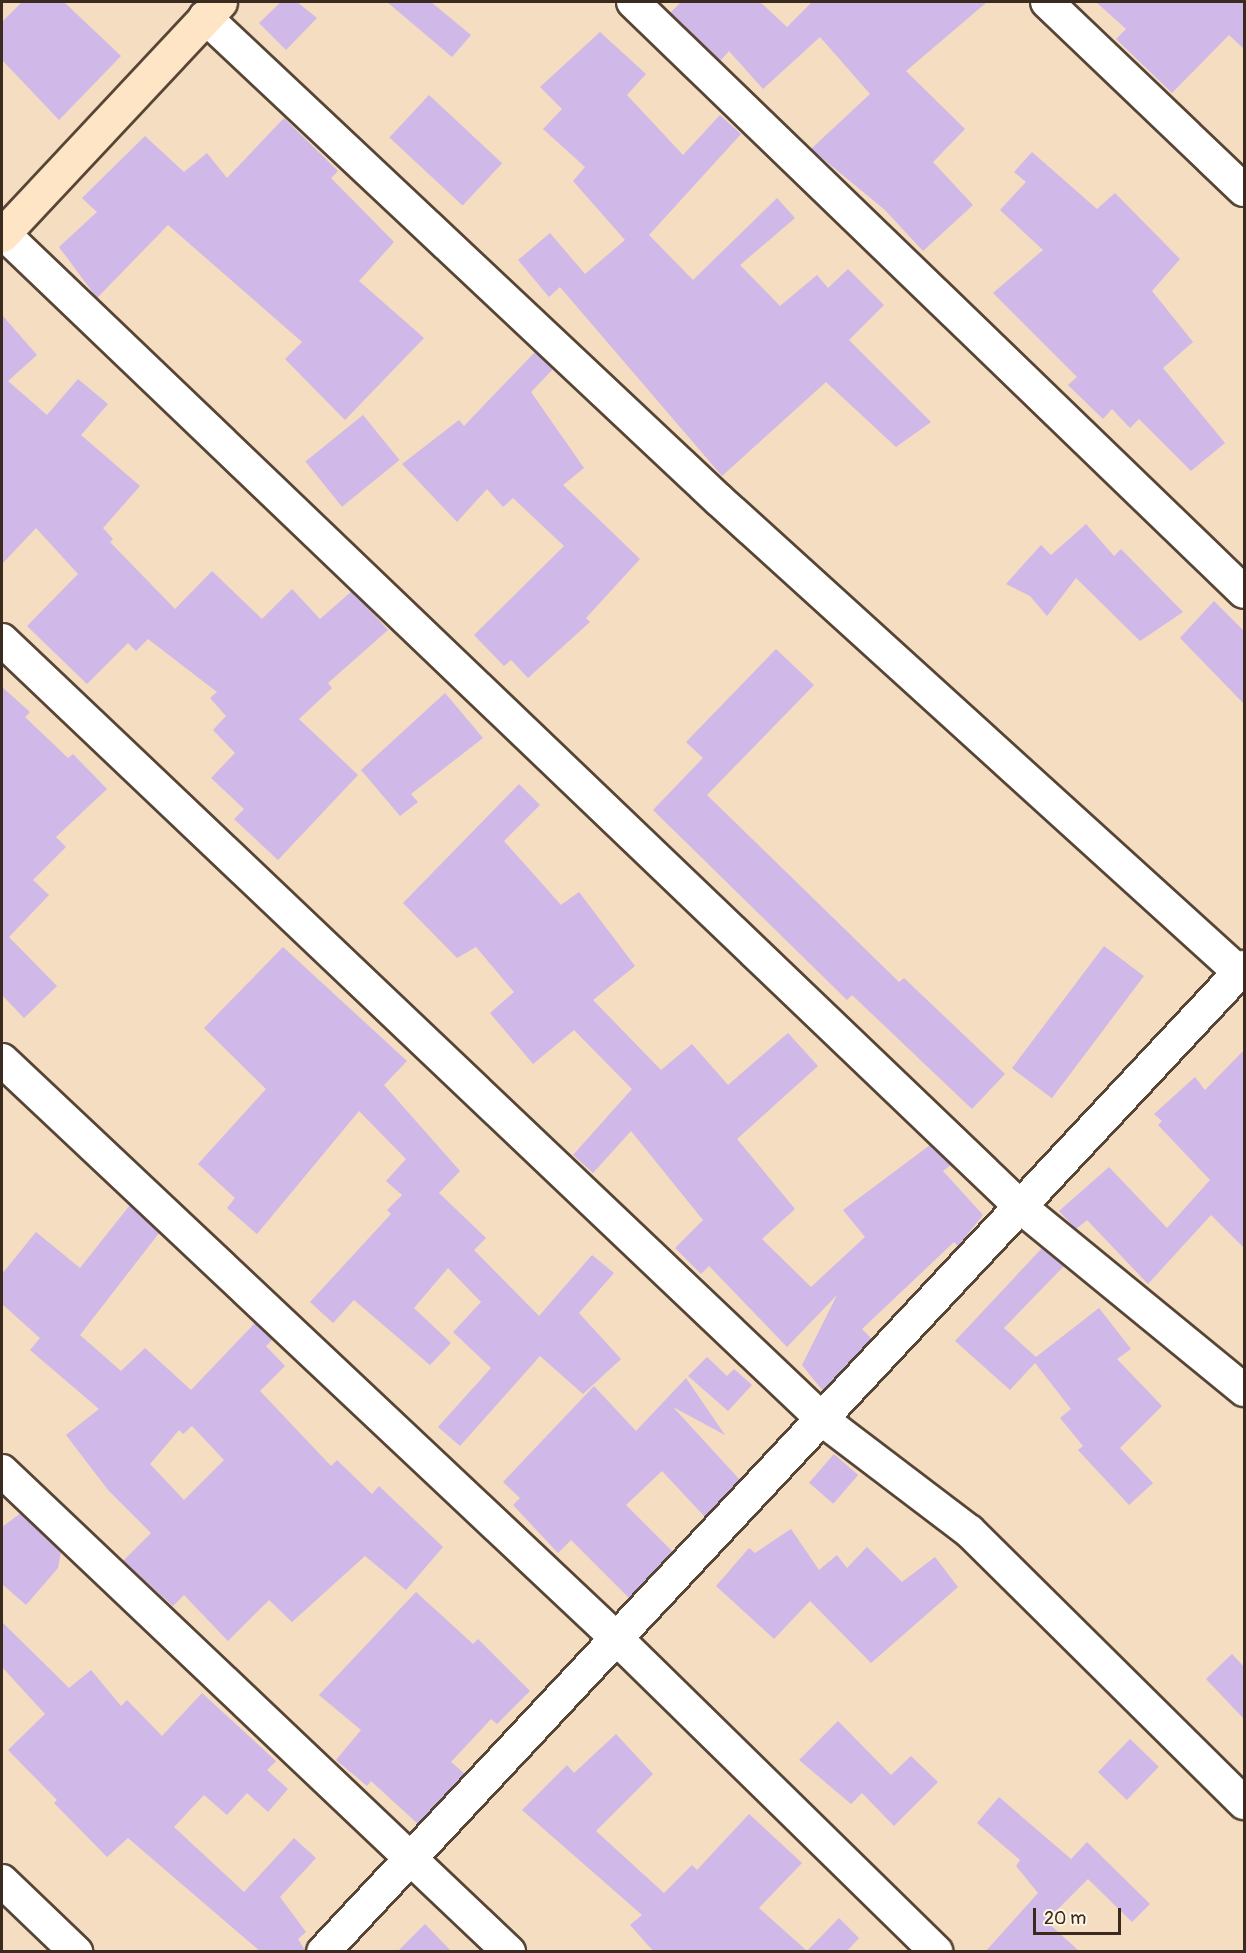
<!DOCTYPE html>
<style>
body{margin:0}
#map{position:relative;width:1246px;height:1953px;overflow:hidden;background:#f4ddc0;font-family:Pangolin,sans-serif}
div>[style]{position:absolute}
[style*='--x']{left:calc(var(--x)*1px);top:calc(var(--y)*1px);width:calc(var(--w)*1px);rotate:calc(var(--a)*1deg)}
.building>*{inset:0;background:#d0b8e8;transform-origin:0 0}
.roads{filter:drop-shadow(2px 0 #574536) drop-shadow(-2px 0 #574536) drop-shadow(0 2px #574536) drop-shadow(0 -2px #574536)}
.street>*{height:32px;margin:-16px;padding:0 16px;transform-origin:16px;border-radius:16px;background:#fff}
.secondary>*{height:33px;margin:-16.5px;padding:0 16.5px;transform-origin:16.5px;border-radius:16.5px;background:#fde5c5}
span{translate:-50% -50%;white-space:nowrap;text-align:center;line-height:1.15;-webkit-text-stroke:4.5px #fcf5e5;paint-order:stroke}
.frame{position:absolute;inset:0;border:3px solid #3b2a1e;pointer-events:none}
.scale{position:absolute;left:1033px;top:1908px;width:88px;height:27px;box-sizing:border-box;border:3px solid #3b2a1e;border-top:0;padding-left:8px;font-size:18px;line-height:21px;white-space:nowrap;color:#3b2a1e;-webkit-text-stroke:4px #fcf5e5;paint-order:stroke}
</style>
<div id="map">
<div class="building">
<div style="clip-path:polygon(22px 2px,64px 2px,121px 56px,59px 120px,2px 60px,2px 22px)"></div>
<div style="clip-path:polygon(281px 2px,297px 2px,317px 18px,286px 50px,259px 23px)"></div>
<div style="clip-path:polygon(387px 2px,431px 2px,471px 35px,452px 57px)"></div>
<div style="clip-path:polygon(681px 2px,760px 2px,787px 27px,812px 2px,987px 2px,906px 71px,965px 129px,933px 162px,973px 205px,923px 251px,885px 210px,811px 149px,870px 94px,820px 37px,763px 89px,729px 51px,720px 61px,670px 13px)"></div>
<div style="clip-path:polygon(1096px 2px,1245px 2px,1245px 50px,1229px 35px,1172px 93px,1116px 39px,1126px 29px)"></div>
<div style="clip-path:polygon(600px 32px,646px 74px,627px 95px,683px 155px,720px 115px,741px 134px,649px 235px,693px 280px,777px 198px,795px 218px,740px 265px,780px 306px,817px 275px,828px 288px,848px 269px,884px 305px,849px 340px,931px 422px,896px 447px,826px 382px,722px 476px,560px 287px,549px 297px,518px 260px,550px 233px,585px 274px,625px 240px,573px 181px,585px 167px,543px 129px,562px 109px,540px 87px)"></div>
<div style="left:429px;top:95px;width:100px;height:58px;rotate:43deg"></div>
<div style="clip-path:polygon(284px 118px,338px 171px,331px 178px,394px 242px,359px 281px,424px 338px,345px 420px,285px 359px,302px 342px,168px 225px,97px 298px,59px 247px,97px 212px,82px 198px,145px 136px,184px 172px,207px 153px,227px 178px)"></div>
<div style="clip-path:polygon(1032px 152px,1097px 209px,1115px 193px,1180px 259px,1152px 291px,1193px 342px,1163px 368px,1225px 443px,1191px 471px,1139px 419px,1130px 428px,1112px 409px,1103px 419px,1068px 385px,1077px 377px,993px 293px,1043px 250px,1000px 210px,1026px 182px,1014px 172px)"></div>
<div style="clip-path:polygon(2px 315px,37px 355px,8px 381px,47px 415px,78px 379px,108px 404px,81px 435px,140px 486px,103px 528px,113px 539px,110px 542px,175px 609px,212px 571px,262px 619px,292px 589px,320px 619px,352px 591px,388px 630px,328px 683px,332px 688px,299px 719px,358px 775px,278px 860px,234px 819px,244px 809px,211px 778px,235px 753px,213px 730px,226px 716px,210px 698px,217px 692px,148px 639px,136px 651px,128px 643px,87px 684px,27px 626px,78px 574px,36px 528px,2px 564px)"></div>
<div style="clip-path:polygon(535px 352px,553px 369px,531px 392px,584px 468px,563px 485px,640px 559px,586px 618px,590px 622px,528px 678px,511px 660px,504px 666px,474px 635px,564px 546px,513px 498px,503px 507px,487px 489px,457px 522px,402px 464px,459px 420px,464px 426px)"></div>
<div style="left:363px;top:415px;width:58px;height:74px;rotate:51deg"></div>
<div style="clip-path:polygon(1086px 524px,1114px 556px,1121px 549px,1183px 612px,1140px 641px,1076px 578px,1047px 616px,1030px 596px,1006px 584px,1041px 545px,1051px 555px)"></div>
<div style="clip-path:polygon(1214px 601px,1245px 632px,1245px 705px,1180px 638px)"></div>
<div style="clip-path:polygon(776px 649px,814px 685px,707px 795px,899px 982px,904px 978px,1005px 1074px,972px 1109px,852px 995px,847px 1000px,653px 810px,703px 758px,686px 742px)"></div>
<div style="clip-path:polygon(2px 687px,30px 712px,25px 717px,68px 758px,73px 754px,107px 789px,56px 837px,66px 847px,33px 880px,49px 895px,9px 937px,57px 986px,24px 1018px,2px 995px)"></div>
<div style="clip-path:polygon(445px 693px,483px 738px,411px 794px,418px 802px,400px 816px,361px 770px)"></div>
<div style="clip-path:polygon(519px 784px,540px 805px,504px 841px,561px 905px,579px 892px,635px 966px,593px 1000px,661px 1070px,692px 1044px,728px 1085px,788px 1033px,818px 1066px,737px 1139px,795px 1209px,762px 1239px,811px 1287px,865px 1237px,843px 1210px,930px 1145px,951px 1165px,943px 1171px,983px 1215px,958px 1246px,954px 1242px,862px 1329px,872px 1339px,823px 1391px,802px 1365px,837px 1295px,787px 1347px,709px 1266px,701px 1274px,675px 1248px,703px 1220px,631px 1131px,593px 1173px,573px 1155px,632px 1089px,574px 1030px,533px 1064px,490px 1013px,514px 992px,476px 947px,457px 958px,403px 903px)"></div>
<div style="left:1104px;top:946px;width:50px;height:153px;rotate:37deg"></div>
<div style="clip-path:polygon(283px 947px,407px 1061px,384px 1085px,460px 1171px,439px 1193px,486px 1238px,474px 1250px,539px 1316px,592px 1255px,614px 1273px,579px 1313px,621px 1359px,583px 1394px,540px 1356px,460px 1446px,438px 1427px,491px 1368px,453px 1332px,481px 1302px,448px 1268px,414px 1308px,451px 1343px,430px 1365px,354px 1300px,333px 1323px,310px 1302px,391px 1214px,387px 1210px,402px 1195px,386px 1181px,406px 1159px,359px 1111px,257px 1234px,227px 1208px,235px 1198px,198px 1164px,266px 1089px,204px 1028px)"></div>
<div style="clip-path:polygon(1245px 1049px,1245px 1249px,1211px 1215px,1148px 1284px,1087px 1220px,1076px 1229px,1059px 1211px,1109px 1167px,1167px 1228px,1210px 1180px,1158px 1125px,1162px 1121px,1154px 1114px,1195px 1077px,1205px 1090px)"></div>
<div style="clip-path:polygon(evenodd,130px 1205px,159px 1233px,80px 1335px,121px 1371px,145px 1348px,191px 1390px,255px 1323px,272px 1340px,266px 1346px,285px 1366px,260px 1391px,331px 1466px,337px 1460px,372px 1494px,379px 1486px,443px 1547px,406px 1590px,365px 1556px,292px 1622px,269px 1600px,228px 1641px,184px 1595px,173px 1606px,123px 1561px,151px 1533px,108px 1490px,66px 1435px,99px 1409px,30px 1350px,40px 1338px,2px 1304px,2px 1274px,36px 1232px,80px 1268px,130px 1205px,192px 1426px,224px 1460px,184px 1500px,150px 1464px,179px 1430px,183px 1434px,192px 1426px)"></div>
<div style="clip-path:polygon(1042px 1248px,1064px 1266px,1004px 1328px,1036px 1357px,1099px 1308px,1131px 1349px,1117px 1359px,1162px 1406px,1120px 1448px,1153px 1483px,1129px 1505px,1078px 1450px,1083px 1446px,1060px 1418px,1071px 1409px,1035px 1363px,1010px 1390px,955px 1341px)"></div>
<div style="clip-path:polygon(707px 1357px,727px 1376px,734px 1369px,752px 1385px,728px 1411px,688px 1376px)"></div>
<div style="clip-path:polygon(686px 1378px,725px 1435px,673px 1407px,740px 1480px,705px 1517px,662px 1471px,626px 1505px,673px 1552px,629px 1598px,571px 1540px,558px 1553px,513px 1505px,520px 1498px,503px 1482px,594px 1386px,636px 1431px)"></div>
<div style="left:834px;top:1454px;width:32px;height:38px;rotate:41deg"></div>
<div style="clip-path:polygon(21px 1513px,61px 1552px,58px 1568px,26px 1605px,2px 1584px,2px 1527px)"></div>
<div style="clip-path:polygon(791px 1529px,819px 1570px,837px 1555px,847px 1568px,867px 1547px,902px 1582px,935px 1557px,958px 1587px,871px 1663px,810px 1601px,774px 1639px,716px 1586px,749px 1548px,755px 1553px)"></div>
<div style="clip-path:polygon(416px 1592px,473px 1644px,478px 1639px,530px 1691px,497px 1724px,491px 1719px,451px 1762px,465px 1774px,418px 1824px,371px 1781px,367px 1786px,336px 1760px,361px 1730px,319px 1695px)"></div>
<div style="clip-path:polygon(2px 1622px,69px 1688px,91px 1670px,121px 1706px,127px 1700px,162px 1736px,202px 1693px,276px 1761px,267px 1770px,288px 1789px,268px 1812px,247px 1793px,227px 1815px,204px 1795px,174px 1827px,244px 1892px,294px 1838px,316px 1858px,280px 1897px,306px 1932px,298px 1939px,306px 1952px,261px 1952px,128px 1838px,107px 1857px,54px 1803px,57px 1800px,8px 1750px,45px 1714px,2px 1667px)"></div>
<div style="clip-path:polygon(1232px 1654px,1245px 1668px,1245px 1720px,1206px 1679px)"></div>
<div style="clip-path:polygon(838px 1721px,891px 1775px,911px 1756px,938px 1782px,894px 1826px,862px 1793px,851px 1804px,799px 1760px)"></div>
<div style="clip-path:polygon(616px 1734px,653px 1774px,596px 1831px,664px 1893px,692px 1865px,697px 1870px,749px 1814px,802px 1863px,759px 1908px,807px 1951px,839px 1918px,859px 1938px,846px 1952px,654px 1952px,630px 1925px,642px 1915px,522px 1810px,567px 1765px,574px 1773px)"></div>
<div style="left:1130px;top:1739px;width:40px;height:46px;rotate:44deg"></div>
<div style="clip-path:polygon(999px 1797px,1071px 1859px,1087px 1842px,1150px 1904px,1132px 1922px,1088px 1879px,1046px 1921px,1080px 1952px,985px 1952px,1038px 1893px,1016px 1866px,1020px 1860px,977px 1823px)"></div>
<div style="clip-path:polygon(425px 1924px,452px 1952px,397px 1952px)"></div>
</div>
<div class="roads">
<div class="street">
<div style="--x:633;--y:2;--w:849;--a:44"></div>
<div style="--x:1047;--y:2;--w:272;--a:43.7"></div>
<div style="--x:205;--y:17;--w:705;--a:43.22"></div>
<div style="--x:719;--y:500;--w:702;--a:42.23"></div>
<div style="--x:3;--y:233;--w:1412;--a:43.74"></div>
<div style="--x:1023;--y:1209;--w:286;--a:39.3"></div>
<div style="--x:2;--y:640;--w:1134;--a:43.53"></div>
<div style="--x:824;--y:1421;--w:182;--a:37.2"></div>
<div style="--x:969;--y:1531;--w:387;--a:44.7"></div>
<div style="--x:2;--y:1060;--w:842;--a:43.27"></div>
<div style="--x:615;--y:1637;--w:450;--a:44.4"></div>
<div style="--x:2;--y:1471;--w:699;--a:43.49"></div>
<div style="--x:2;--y:1881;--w:103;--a:43.8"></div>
<div style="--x:323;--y:1952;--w:1349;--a:-46.92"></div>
</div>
<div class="secondary">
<div style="--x:2;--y:235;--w:319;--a:-46.9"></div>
</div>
</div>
<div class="frame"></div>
<div class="scale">20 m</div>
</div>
